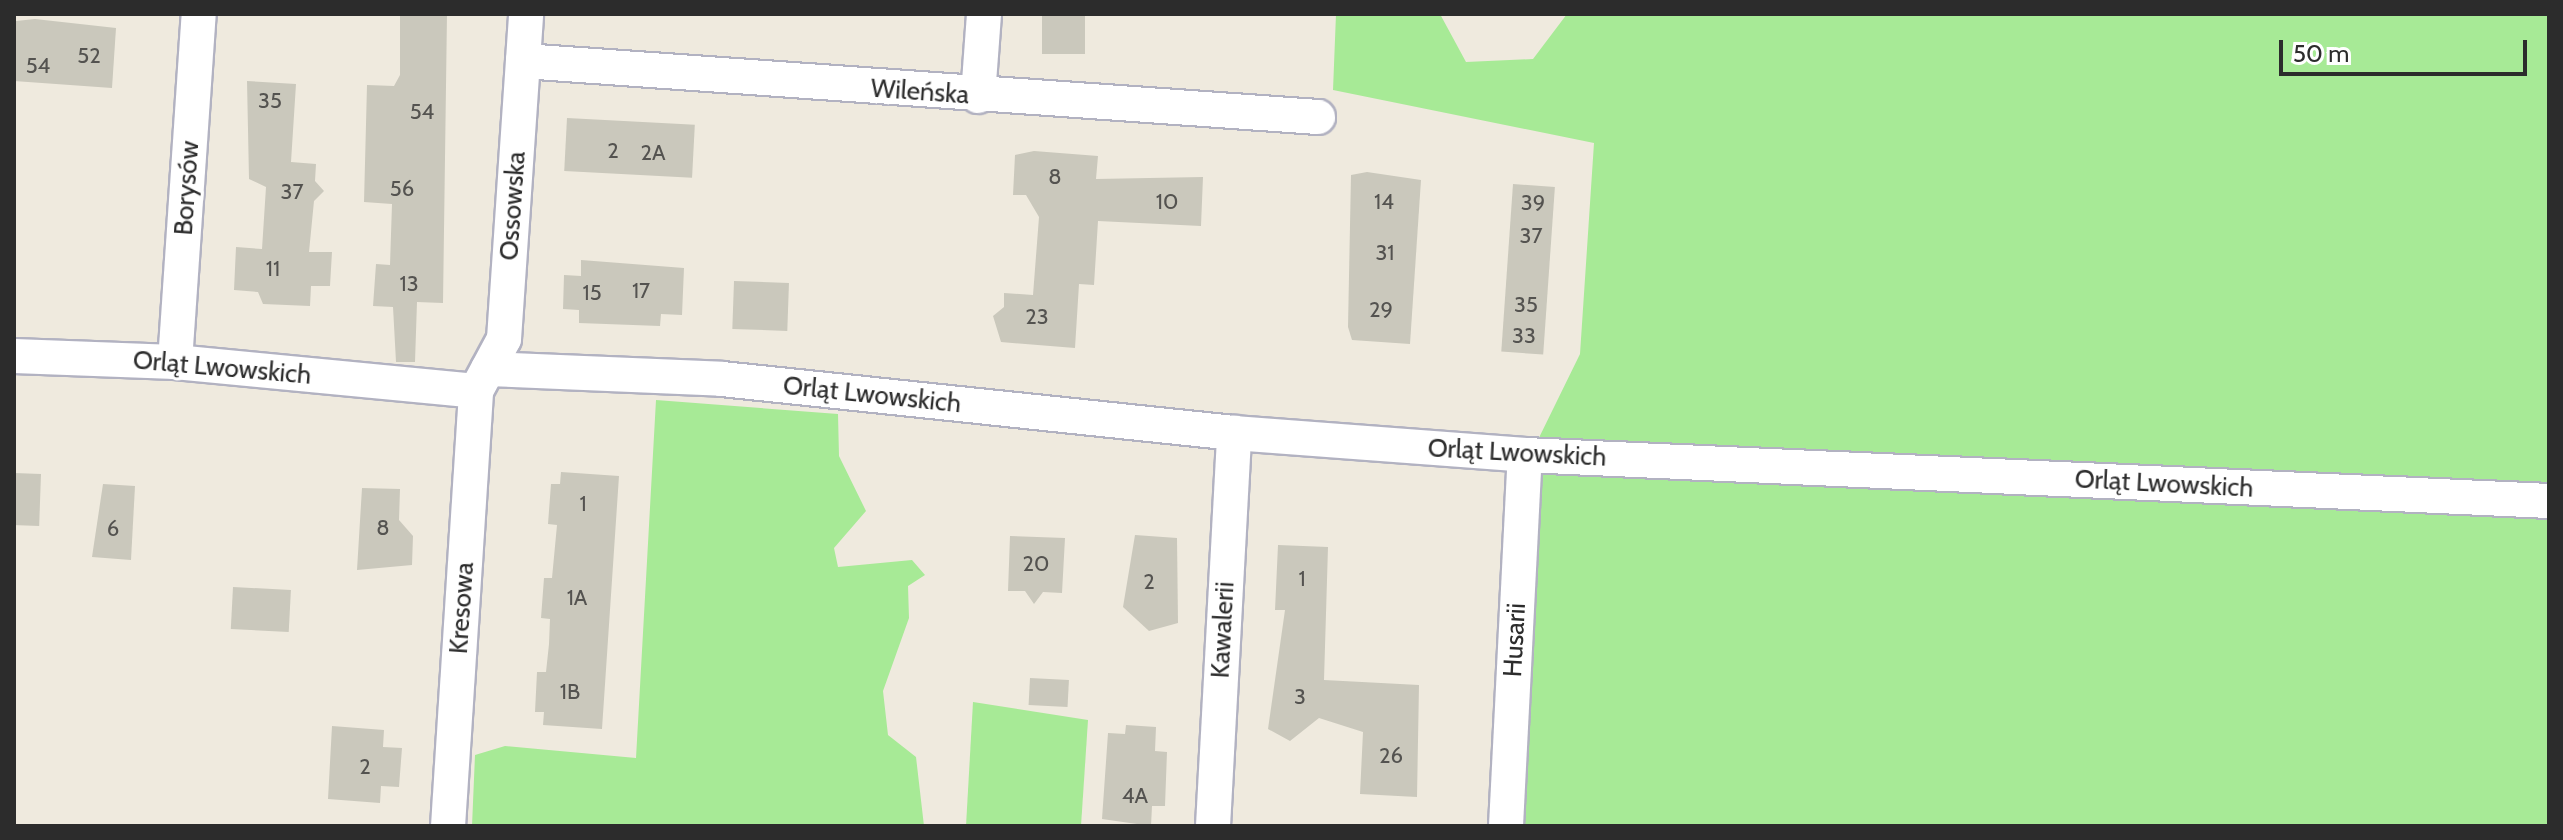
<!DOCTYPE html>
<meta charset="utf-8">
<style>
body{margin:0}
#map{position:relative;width:2563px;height:840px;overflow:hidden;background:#efeade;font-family:Cabin,sans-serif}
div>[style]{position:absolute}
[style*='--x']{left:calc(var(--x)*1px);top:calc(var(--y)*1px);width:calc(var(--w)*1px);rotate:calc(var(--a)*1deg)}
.green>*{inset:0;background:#a7ea96}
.building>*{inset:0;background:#cac8bc;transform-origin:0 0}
.roads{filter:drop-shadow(2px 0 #b2b2c1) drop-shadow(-2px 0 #b2b2c1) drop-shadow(0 2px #b2b2c1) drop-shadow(0 -2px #b2b2c1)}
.minor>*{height:34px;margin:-17px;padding:0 17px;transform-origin:17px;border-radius:17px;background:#fff}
span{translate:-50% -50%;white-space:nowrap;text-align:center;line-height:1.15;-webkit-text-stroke:6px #fff;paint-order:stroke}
.number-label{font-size:22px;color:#545350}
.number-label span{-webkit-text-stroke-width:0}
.street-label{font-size:26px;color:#2c2c2c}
.frame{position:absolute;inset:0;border:16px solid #2c2c2c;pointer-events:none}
.scale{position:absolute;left:2279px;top:40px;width:248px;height:36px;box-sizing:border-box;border:4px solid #2c2c2c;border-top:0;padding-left:10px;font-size:24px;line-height:28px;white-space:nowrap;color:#2c2c2c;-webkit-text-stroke:6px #fff;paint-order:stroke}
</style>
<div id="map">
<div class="green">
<div style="clip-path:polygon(1336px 14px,1440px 14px,1466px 62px,1533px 59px,1567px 14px,2549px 14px,2549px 826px,1520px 826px,1531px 454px,1580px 354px,1594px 143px,1333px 90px)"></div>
<div style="clip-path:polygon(656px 400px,838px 414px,839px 456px,866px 511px,834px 548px,838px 567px,912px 560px,925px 575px,908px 586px,909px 618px,883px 691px,888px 735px,916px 757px,924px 826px,472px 826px,475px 755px,505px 746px,636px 758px)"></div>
<div style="clip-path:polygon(973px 702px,1088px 720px,1081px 826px,966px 826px)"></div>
</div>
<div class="building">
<div style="clip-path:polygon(400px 14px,447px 14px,443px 303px,417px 302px,415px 362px,396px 362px,393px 307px,373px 306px,376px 264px,390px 265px,392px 204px,364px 202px,367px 85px,394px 86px,400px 75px)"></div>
<div style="left:1042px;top:14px;width:43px;height:40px"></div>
<div style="clip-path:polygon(35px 19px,116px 28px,112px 88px,14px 81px,16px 21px)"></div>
<div style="clip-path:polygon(247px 81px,296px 84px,291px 162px,316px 164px,315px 181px,324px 191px,314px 201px,309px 252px,332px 252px,330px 286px,311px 286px,310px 306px,263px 304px,258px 292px,234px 290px,236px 247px,262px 249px,266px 187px,249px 179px)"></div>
<div style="left:567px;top:118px;width:128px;height:53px;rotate:3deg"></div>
<div style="clip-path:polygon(1034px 151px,1098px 156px,1096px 179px,1203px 177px,1201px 226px,1098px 221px,1094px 285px,1079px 284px,1075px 348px,1001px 342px,993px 316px,1004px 307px,1004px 293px,1033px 295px,1039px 217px,1026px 195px,1013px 195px,1015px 155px)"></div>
<div style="clip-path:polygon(1367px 172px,1421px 180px,1410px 344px,1352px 340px,1348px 327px,1351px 175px)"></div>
<div style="left:1513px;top:184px;width:42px;height:168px;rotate:4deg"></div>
<div style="clip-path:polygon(581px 260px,684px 268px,682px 315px,661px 314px,660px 326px,579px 323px,579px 310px,563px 309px,564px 275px,581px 276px)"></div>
<div style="left:734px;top:281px;width:55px;height:48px;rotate:2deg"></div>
<div style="clip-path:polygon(561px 472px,619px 476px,602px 729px,543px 725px,544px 712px,535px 712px,537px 672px,546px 672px,549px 644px,550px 619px,541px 618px,544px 578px,552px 578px,557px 525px,548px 524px,551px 484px,560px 484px)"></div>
<div style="left:14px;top:473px;width:27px;height:52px;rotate:2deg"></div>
<div style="clip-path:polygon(103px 484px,135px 486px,131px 560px,92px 557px)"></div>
<div style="clip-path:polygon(362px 488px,400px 489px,399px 520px,413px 536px,412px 565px,357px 570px)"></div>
<div style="clip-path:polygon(1135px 535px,1177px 538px,1178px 623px,1149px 631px,1123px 607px)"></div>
<div style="clip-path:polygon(1010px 536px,1065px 538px,1062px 593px,1043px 592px,1034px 604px,1025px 591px,1008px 591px)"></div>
<div style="clip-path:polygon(1278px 545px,1328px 547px,1324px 680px,1419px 685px,1417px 797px,1360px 794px,1363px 732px,1319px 718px,1290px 741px,1268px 729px,1285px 610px,1275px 610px)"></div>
<div style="left:233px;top:587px;width:58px;height:42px;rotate:3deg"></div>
<div style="left:1030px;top:678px;width:39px;height:27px;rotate:3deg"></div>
<div style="clip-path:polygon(1126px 725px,1156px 727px,1155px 751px,1167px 752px,1165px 806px,1152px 806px,1151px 826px,1102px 819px,1108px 733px,1125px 734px)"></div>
<div style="clip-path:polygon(332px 726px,384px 730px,383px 747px,402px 748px,399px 787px,381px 786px,380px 803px,328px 799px)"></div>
</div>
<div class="roads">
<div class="minor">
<div style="--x:523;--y:61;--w:797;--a:4.03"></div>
<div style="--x:978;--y:96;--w:82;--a:-85.8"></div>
<div style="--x:14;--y:356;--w:161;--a:2.1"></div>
<div style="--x:175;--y:362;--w:302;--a:5.5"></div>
<div style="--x:175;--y:362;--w:349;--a:-86.1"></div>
<div style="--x:488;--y:369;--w:234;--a:2.4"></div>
<div style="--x:722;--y:379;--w:515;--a:6.02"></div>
<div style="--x:1234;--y:433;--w:292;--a:4.3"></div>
<div style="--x:1525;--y:455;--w:1025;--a:2.57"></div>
<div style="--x:448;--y:826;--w:436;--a:-86.3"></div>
<div style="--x:476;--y:391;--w:59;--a:-61.7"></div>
<div style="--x:504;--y:339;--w:326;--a:-86.1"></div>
<div style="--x:1213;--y:826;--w:394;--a:-86.9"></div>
<div style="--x:1506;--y:826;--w:371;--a:-87.1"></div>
</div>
</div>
<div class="number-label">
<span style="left:89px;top:56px">52</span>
<span style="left:38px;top:66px">54</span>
<span style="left:270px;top:101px">35</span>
<span style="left:422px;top:112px">54</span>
<span style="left:613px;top:151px">2</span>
<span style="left:653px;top:153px">2A</span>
<span style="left:1055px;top:177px">8</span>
<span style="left:402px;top:189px">56</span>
<span style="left:292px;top:192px">37</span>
<span style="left:1167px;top:202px">10</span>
<span style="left:1384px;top:202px">14</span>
<span style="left:1533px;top:203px">39</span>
<span style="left:1531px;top:236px">37</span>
<span style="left:1385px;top:253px">31</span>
<span style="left:273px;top:269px">11</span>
<span style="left:409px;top:284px">13</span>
<span style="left:641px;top:291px">17</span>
<span style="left:592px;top:293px">15</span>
<span style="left:1526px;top:305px">35</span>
<span style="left:1381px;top:310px">29</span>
<span style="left:1037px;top:317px">23</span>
<span style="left:1524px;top:336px">33</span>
<span style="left:583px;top:504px">1</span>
<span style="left:383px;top:528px">8</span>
<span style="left:113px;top:529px">6</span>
<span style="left:1036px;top:564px">20</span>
<span style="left:1302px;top:579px">1</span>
<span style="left:1149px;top:582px">2</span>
<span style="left:577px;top:598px">1A</span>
<span style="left:570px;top:692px">1B</span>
<span style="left:1300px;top:697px">3</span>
<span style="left:1391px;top:756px">26</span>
<span style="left:365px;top:767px">2</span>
<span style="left:1135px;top:796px">4A</span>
</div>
<div class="street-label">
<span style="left:920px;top:92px;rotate:4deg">Wileńska</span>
<span style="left:187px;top:188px;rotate:-86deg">Borysów</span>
<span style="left:513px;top:206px;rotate:-86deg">Ossowska</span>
<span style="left:222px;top:368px;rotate:5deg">Orląt Lwowskich</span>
<span style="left:872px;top:395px;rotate:6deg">Orląt Lwowskich</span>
<span style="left:1517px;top:453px;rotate:3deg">Orląt Lwowskich</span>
<span style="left:2164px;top:484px;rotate:3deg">Orląt Lwowskich</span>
<span style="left:462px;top:608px;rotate:-86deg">Kresowa</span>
<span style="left:1223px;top:630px;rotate:-87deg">Kawalerii</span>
<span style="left:1515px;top:640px;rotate:-87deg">Husarii</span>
</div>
<div class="frame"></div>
<div class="scale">50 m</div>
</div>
